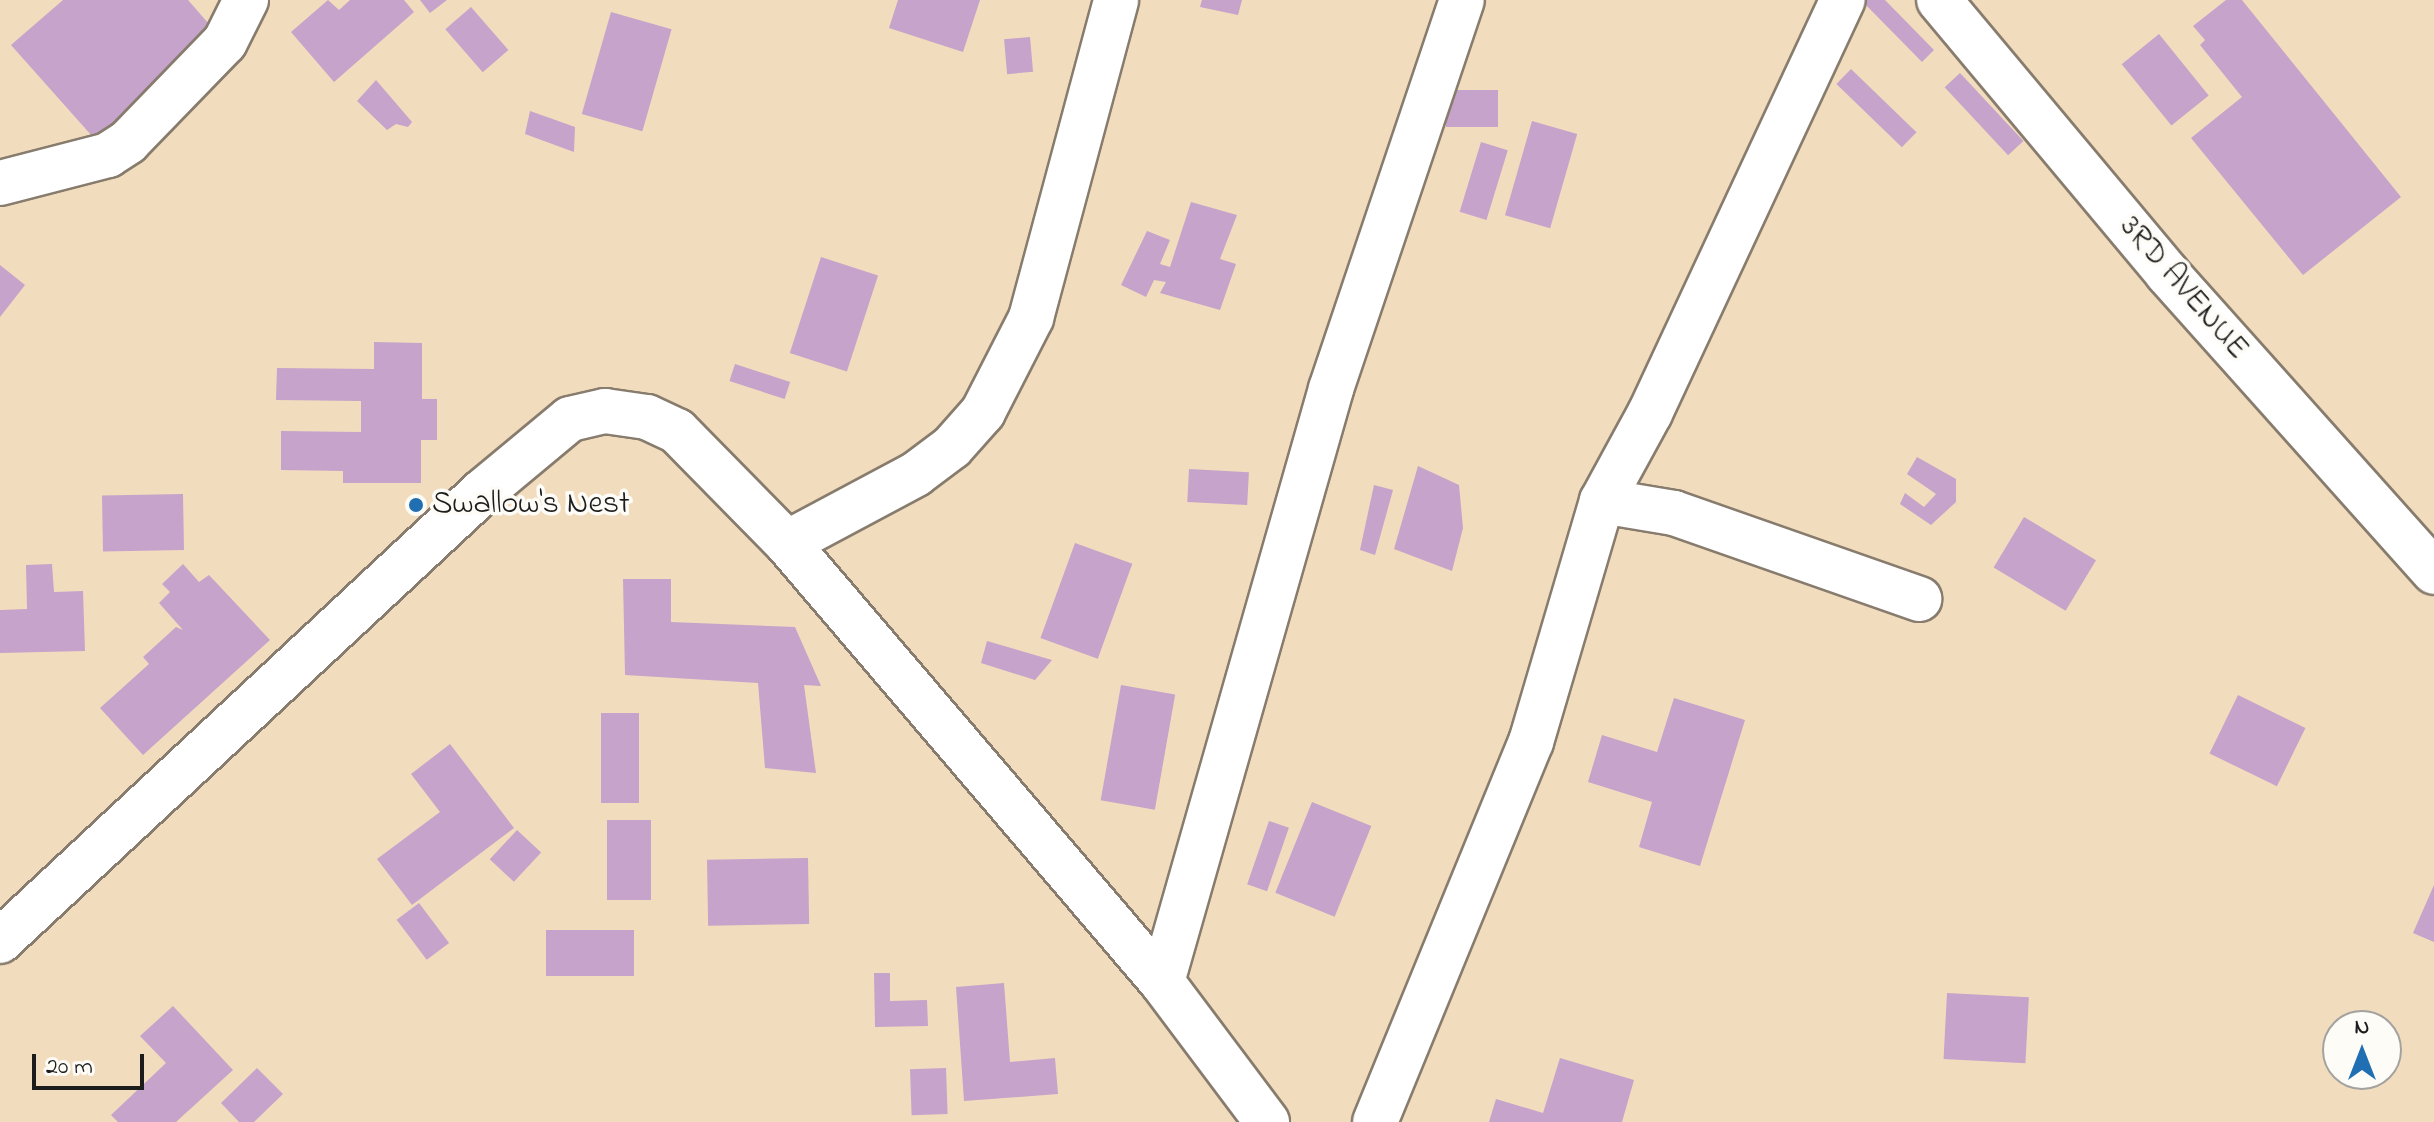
<!DOCTYPE html>
<style>
body{margin:0}
#map{position:relative;width:2434px;height:1122px;overflow:hidden;background:#f2dcbe;font-family:"Indie Flower",sans-serif}
div>[style]{position:absolute}
[style*='--x']{left:calc(var(--x)*1px);top:calc(var(--y)*1px);width:calc(var(--w)*1px);rotate:calc(var(--a)*1deg)}
.building>*{inset:0;background:#c5a3ca;transform-origin:0 0}
.roads{filter:drop-shadow(2px 0 #877c6d) drop-shadow(-2px 0 #877c6d) drop-shadow(0 2px #877c6d) drop-shadow(0 -2px #877c6d)}
.minor>*{height:44px;margin:-22px;padding:0 22px;transform-origin:22px;border-radius:22px;background:#fff}
.dots>*{width:22px;height:22px;translate:-50% -50%;box-sizing:border-box;border:4px solid #fdfcf7;border-radius:50%}
span{translate:-50% -50%;white-space:nowrap;text-align:center;line-height:1.15;-webkit-text-stroke:7px #fdfcf7;paint-order:stroke}
.street-label{font-size:32px;color:#1c1c1c}
.poi-label{font-size:32px;color:#1c1c1c}
.left{translate:0 -50%;text-align:left}
.north{position:absolute;left:2322px;top:1010px;width:80px;height:80px;box-sizing:border-box;background:#fdfcf7;border:2px solid #a3a29f;border-radius:50%;rotate:0deg;font-size:22px;font-weight:700;line-height:32px;text-align:center;color:#1c1c1c}
.north::after{content:'';display:block;margin:auto;width:28px;height:36px;background:#1f6fb2;clip-path:polygon(50% 0,100% 100%,50% 72%,0 100%)}
.scale{position:absolute;left:32px;top:1054px;width:112px;height:36px;box-sizing:border-box;border:4px solid #1c1c1c;border-top:0;padding-left:10px;font-size:24px;line-height:28px;white-space:nowrap;color:#1c1c1c;-webkit-text-stroke:6px #fdfcf7;paint-order:stroke}
</style>
<div id="map">
<div class="building">
<div style="clip-path:polygon(63px 0,188px 0,222px 39px,100px 145px,11px 45px)"></div>
<div style="clip-path:polygon(328px 0,339px 10px,350px 0,404px 0,414px 12px,334px 82px,291px 32px)"></div>
<div style="clip-path:polygon(420px 0,447px 0,430px 13px)"></div>
<div style="clip-path:polygon(898px 0,980px 0,963px 52px,889px 28px)"></div>
<div style="clip-path:polygon(1202px 0,1242px 0,1238px 15px,1200px 7px)"></div>
<div style="clip-path:polygon(1861px 0,1885px 0,1934px 50px,1922px 62px)"></div>
<div style="clip-path:polygon(2226px 0,2242px 0,2401px 197px,2303px 275px,2191px 138px,2242px 97px,2200px 45px,2205px 40px,2193px 26px)"></div>
<div style="left:471px;top:7px;width:57px;height:34px;rotate:49deg"></div>
<div style="left:611px;top:12px;width:63px;height:106px;rotate:16deg"></div>
<div style="left:2159px;top:34px;width:79px;height:48px;rotate:51deg"></div>
<div style="left:1030px;top:37px;width:35px;height:26px;rotate:85deg"></div>
<div style="left:1851px;top:69px;width:91px;height:21px;rotate:44deg"></div>
<div style="left:1960px;top:73px;width:93px;height:21px;rotate:47deg"></div>
<div style="clip-path:polygon(376px 80px,412px 122px,408px 127px,396px 124px,387px 130px,357px 101px)"></div>
<div style="left:1498px;top:90px;width:37px;height:52px;rotate:90deg"></div>
<div style="clip-path:polygon(530px 111px,575px 127px,574px 152px,525px 134px)"></div>
<div style="left:1532px;top:121px;width:47px;height:98px;rotate:16deg"></div>
<div style="left:1481px;top:142px;width:28px;height:73px;rotate:17deg"></div>
<div style="clip-path:polygon(1191px 202px,1237px 215px,1220px 259px,1236px 264px,1220px 310px,1160px 293px,1166px 282px,1154px 280px,1146px 297px,1121px 285px,1147px 231px,1170px 240px,1160px 264px,1170px 267px)"></div>
<div style="left:821px;top:257px;width:60px;height:101px;rotate:18deg"></div>
<div style="clip-path:polygon(0 265px,25px 285px,0 317px)"></div>
<div style="clip-path:polygon(374px 342px,422px 343px,422px 399px,437px 399px,437px 440px,421px 440px,421px 483px,343px 483px,343px 471px,281px 470px,281px 431px,361px 432px,361px 401px,276px 400px,277px 368px,374px 369px)"></div>
<div style="left:735px;top:364px;width:58px;height:18px;rotate:18deg"></div>
<div style="clip-path:polygon(1917px 457px,1956px 479px,1956px 502px,1931px 525px,1900px 504px,1905px 493px,1924px 507px,1936px 494px,1907px 474px)"></div>
<div style="clip-path:polygon(1418px 466px,1459px 485px,1463px 528px,1452px 571px,1394px 549px)"></div>
<div style="left:1189px;top:469px;width:60px;height:33px;rotate:3deg"></div>
<div style="clip-path:polygon(1374px 485px,1393px 490px,1375px 555px,1360px 550px)"></div>
<div style="left:183px;top:494px;width:56px;height:81px;rotate:89deg"></div>
<div style="left:2024px;top:517px;width:84px;height:59px;rotate:31deg"></div>
<div style="left:1075px;top:543px;width:61px;height:101px;rotate:20deg"></div>
<div style="clip-path:polygon(52px 564px,54px 592px,83px 591px,85px 651px,0 653px,0 610px,27px 609px,26px 565px)"></div>
<div style="clip-path:polygon(183px 564px,199px 582px,209px 575px,270px 640px,143px 755px,100px 708px,149px 664px,143px 657px,176px 627px,183px 630px,159px 603px,170px 592px,162px 584px)"></div>
<div style="clip-path:polygon(623px 579px,671px 579px,671px 622px,795px 627px,821px 686px,804px 685px,816px 773px,765px 768px,758px 683px,625px 675px)"></div>
<div style="clip-path:polygon(987px 641px,1052px 660px,1035px 680px,981px 663px)"></div>
<div style="left:1121px;top:685px;width:55px;height:117px;rotate:10deg"></div>
<div style="left:2238px;top:695px;width:75px;height:65px;rotate:26deg"></div>
<div style="clip-path:polygon(1674px 698px,1745px 720px,1700px 866px,1639px 847px,1652px 802px,1588px 782px,1602px 735px,1657px 752px)"></div>
<div style="left:601px;top:713px;width:38px;height:90px"></div>
<div style="clip-path:polygon(450px 744px,514px 828px,412px 905px,377px 859px,440px 812px,411px 774px)"></div>
<div style="left:1312px;top:802px;width:64px;height:98px;rotate:22deg"></div>
<div style="left:607px;top:820px;width:44px;height:80px"></div>
<div style="left:1269px;top:821px;width:21px;height:67px;rotate:19deg"></div>
<div style="left:517px;top:830px;width:33px;height:40px;rotate:43deg"></div>
<div style="left:808px;top:858px;width:66px;height:101px;rotate:89deg"></div>
<div style="clip-path:polygon(2434px 885px,2434px 942px,2413px 933px)"></div>
<div style="left:419px;top:903px;width:50px;height:28px;rotate:53deg"></div>
<div style="left:546px;top:930px;width:88px;height:46px"></div>
<div style="clip-path:polygon(874px 973px,890px 973px,890px 1001px,927px 1000px,928px 1026px,875px 1027px)"></div>
<div style="clip-path:polygon(1004px 983px,1010px 1062px,1055px 1058px,1058px 1094px,964px 1101px,956px 987px)"></div>
<div style="left:1947px;top:993px;width:82px;height:66px;rotate:3deg"></div>
<div style="clip-path:polygon(173px 1006px,233px 1070px,176px 1122px,118px 1122px,111px 1115px,166px 1063px,140px 1036px)"></div>
<div style="clip-path:polygon(1560px 1058px,1634px 1080px,1622px 1122px,1489px 1122px,1496px 1099px,1543px 1113px)"></div>
<div style="clip-path:polygon(257px 1068px,283px 1094px,254px 1122px,239px 1122px,221px 1103px)"></div>
<div style="left:946px;top:1068px;width:46px;height:36px;rotate:88deg"></div>
</div>
<div class="roads">
<div class="minor">
<div style="--x:1939;--y:0;--w:356;--a:50.1"></div>
<div style="--x:2167;--y:273;--w:401;--a:48.2"></div>
<div style="--x:0;--y:183;--w:112;--a:-14.5"></div>
<div style="--x:108;--y:155;--w:24;--a:-33"></div>
<div style="--x:128;--y:142;--w:139;--a:-45.9"></div>
<div style="--x:225;--y:42;--w:47;--a:-63.4"></div>
<div style="--x:1602;--y:501;--w:73;--a:9.5"></div>
<div style="--x:1674;--y:513;--w:260;--a:19.3"></div>
<div style="--x:787;--y:543;--w:146;--a:-28.1"></div>
<div style="--x:916;--y:474;--w:45;--a:-36.9"></div>
<div style="--x:952;--y:447;--w:47;--a:-48.5"></div>
<div style="--x:983;--y:412;--w:106;--a:-62.9"></div>
<div style="--x:1031;--y:318;--w:329;--a:-75"></div>
<div style="--x:0;--y:941;--w:659;--a:-42.97"></div>
<div style="--x:482;--y:492;--w:114;--a:-39.7"></div>
<div style="--x:570;--y:419;--w:36;--a:-13"></div>
<div style="--x:605;--y:411;--w:42;--a:8.1"></div>
<div style="--x:647;--y:417;--w:33;--a:25"></div>
<div style="--x:677;--y:431;--w:157;--a:45.5"></div>
<div style="--x:787;--y:543;--w:577;--a:49.5"></div>
<div style="--x:1162;--y:982;--w:175;--a:53.1"></div>
<div style="--x:1162;--y:982;--w:617;--a:-74.09"></div>
<div style="--x:1331;--y:389;--w:410;--a:-71.4"></div>
<div style="--x:1375;--y:1122;--w:411;--a:-67.7"></div>
<div style="--x:1531;--y:742;--w:251;--a:-73.6"></div>
<div style="--x:1602;--y:501;--w:100;--a:-61.4"></div>
<div style="--x:1650;--y:413;--w:456;--a:-65"></div>
</div>
</div>
<div class="dots">
<div style="left:416px;top:505px;background:#1f6fb2"></div>
</div>
<div class="street-label">
<span style="left:2183px;top:289px;rotate:49deg">3RD AVENUE</span>
</div>
<div class="poi-label">
<span class="left" style="left:432px;top:505px">Swallow's Nest</span>
</div>
<div class="north">N</div>
<div class="scale">20 m</div>
</div>
